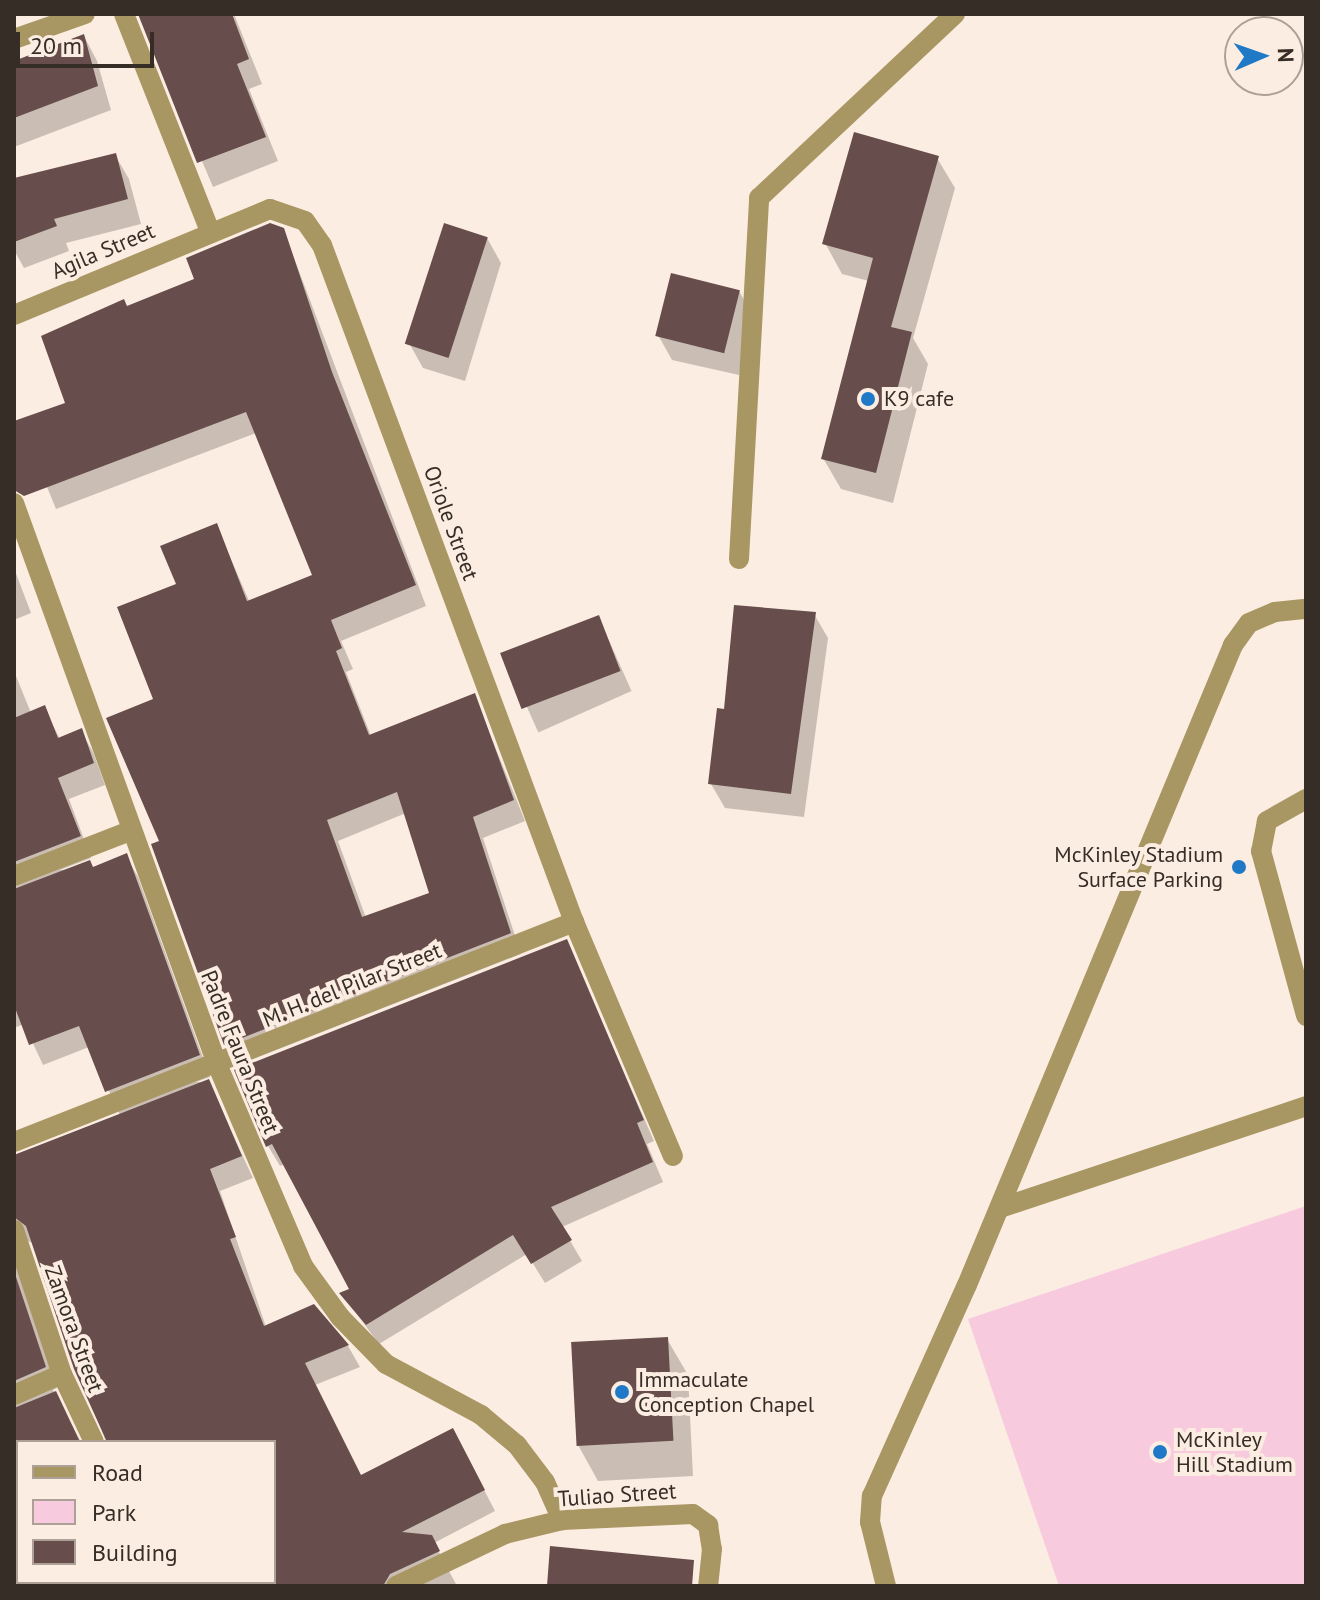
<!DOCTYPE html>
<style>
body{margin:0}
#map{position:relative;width:1320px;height:1600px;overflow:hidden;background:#fcede2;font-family:"PT Sans",sans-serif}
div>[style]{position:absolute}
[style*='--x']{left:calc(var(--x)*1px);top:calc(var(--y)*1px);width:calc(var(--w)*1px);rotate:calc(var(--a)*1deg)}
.green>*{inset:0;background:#f7cadd}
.shadow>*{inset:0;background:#0003;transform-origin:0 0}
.building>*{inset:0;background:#674d4b;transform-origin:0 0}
.service>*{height:20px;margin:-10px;padding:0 10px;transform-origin:10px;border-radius:10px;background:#a99763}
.minor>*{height:20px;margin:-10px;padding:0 10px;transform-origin:10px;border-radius:10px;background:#a99763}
.dots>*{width:22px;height:22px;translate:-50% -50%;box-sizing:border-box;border:4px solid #fcede2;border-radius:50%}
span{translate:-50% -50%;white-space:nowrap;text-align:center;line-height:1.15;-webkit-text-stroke:8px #fcede2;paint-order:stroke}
.street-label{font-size:22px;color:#362d26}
.poi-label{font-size:22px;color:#362d26}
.left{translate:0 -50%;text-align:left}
.right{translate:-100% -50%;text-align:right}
.frame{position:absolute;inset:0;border:16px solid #362d26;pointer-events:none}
.legend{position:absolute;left:16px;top:1440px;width:260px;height:144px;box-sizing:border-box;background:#fcede2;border:2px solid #ada097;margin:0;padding:10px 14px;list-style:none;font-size:24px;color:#362d26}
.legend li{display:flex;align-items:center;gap:16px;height:40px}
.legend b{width:40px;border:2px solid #ada097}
.north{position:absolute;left:1224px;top:16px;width:80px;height:80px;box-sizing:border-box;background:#fcede2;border:2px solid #ada097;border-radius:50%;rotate:88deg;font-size:22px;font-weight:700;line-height:32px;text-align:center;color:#362d26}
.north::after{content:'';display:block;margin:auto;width:28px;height:36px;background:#2079c7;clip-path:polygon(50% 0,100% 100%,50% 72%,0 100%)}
.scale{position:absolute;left:16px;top:32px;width:138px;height:36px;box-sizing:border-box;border:4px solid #362d26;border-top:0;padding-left:10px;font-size:24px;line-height:28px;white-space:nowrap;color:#362d26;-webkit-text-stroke:6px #fcede2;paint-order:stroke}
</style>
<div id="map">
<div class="green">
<div style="clip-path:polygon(1306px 1206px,1306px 1586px,1059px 1586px,968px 1319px)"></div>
</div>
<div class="shadow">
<div style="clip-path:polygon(234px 14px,262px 84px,249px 89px,278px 161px,213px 187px,140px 15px)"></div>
<div style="clip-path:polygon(84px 36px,97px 61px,111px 110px,14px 147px,14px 63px)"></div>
<div style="clip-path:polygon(115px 155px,129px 179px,141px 224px,66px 243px,69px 251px,24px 268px,14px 250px,14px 181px)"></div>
<div style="clip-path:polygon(937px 158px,955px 188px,913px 338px,928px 364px,893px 503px,841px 489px,823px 458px,869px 281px,842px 274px,825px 243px)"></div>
<div style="clip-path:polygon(evenodd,283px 229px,426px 606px,341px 641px,353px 669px,346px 672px,371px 736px,474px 695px,525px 821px,483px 838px,521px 954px,238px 1065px,154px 845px,162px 842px,156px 700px,178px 585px,216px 525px,250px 603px,315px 576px,256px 433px,56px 509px,20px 421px,68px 404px,127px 308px,197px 280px,283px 229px,406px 813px,432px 894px,366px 918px,338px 841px,406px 813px)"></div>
<div style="clip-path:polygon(487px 238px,501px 263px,465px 381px,423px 368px,409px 343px)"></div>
<div style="clip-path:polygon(739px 291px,753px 316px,739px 375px,672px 360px,658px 335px)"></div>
<div style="clip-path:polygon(14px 568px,31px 613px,14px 620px)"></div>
<div style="clip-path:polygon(814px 614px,828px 638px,804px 817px,725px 808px,711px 784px,726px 711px)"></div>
<div style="left:599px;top:618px;width:80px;height:102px;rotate:66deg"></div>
<div style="clip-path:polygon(14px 671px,31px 713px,44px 708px,60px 739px,81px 731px,93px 752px,105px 785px,69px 799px,91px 858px,60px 870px,93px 869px,126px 856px,138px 877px,210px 1077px,196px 1082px,208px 1082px,253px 1178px,220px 1191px,266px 1327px,314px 1306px,348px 1346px,360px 1367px,315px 1385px,361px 1477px,464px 1451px,495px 1511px,434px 1543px,457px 1586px,143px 1586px,274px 1582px,274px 1442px,106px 1442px,35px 1244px,21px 1238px,14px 1254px,14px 1155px,120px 1115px,89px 1047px,43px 1065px,24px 1024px,14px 1028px)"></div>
<div style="clip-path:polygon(566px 941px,654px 1141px,647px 1144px,663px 1182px,562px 1227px,582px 1261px,545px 1283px,527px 1254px,379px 1344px,342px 1294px,351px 1290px,285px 1164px,280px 1166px,268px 1146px)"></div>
<div style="clip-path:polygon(14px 1261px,57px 1388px,53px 1390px,81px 1442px,18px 1442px,16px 1583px)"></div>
<div style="clip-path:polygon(667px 1339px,688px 1375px,693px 1476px,598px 1481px,578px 1445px)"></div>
</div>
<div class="building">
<div style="clip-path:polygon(138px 14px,232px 14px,249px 59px,237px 64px,266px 137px,197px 163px)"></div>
<div style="clip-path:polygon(84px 34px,98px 86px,14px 118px,14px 61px)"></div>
<div style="clip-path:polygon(854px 132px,939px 156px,891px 327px,912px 332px,876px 473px,821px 459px,873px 258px,822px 244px)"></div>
<div style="clip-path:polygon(116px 153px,128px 199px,54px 219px,57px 226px,14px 242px,14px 178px)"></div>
<div style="clip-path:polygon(evenodd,270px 223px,284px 228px,332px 372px,416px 585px,331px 620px,342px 648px,336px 651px,369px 735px,475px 693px,514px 800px,473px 817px,511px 933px,224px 1045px,151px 844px,159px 841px,106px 718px,153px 699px,117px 607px,176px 584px,160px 546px,217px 523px,247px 601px,312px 575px,246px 412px,24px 496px,14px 490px,14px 421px,65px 403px,41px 336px,124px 299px,127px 306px,194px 279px,186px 258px,270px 223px,397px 792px,429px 893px,362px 917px,327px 820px,397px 792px)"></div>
<div style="left:444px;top:223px;width:46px;height:127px;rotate:18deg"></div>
<div style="left:671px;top:273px;width:71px;height:65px;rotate:14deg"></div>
<div style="clip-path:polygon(734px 605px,816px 612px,791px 794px,708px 784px,717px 708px,724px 709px)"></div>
<div style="left:599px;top:615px;width:60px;height:106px;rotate:69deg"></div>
<div style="clip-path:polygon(45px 705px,58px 738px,82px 728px,94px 763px,58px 778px,81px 836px,14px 862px,14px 718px)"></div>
<div style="clip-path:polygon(127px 853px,200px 1055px,105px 1092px,79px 1026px,29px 1045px,14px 1005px,14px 889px,90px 860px,93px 867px)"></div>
<div style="clip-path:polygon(567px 939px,644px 1120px,637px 1123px,653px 1162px,551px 1207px,572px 1240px,531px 1264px,513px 1235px,366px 1325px,339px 1293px,349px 1289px,272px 1144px,266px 1147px,234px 1070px)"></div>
<div style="clip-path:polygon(209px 1079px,242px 1156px,210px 1169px,236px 1237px,230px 1239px,264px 1326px,314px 1304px,349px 1345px,305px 1363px,361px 1475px,453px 1428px,485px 1490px,402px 1532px,432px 1535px,440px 1551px,390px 1574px,383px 1586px,274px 1586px,274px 1442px,107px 1442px,74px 1369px,26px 1226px,14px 1217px,14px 1155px)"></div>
<div style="clip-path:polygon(14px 1271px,46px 1367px,14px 1381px)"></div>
<div style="left:668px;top:1337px;width:104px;height:97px;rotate:87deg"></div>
<div style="clip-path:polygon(56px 1391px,80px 1442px,14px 1442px,14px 1408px)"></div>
<div style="clip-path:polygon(550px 1546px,694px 1560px,692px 1586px,547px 1586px)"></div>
</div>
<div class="service">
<div style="--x:739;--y:559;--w:362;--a:-86.8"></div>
<div style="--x:759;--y:198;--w:269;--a:-43.2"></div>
<div style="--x:1306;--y:799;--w:45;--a:150.6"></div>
<div style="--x:1267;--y:821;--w:31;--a:101"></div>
<div style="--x:1261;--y:851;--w:171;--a:74.7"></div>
<div style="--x:1000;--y:1208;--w:323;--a:-18.4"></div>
<div style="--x:886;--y:1586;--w:66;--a:-104"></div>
<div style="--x:870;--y:1522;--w:26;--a:-86"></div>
<div style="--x:872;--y:1496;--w:231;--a:-65.8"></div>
<div style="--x:967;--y:1285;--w:693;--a:-67.43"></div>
<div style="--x:1233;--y:645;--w:27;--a:-54"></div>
<div style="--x:1249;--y:623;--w:28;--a:-23"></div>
<div style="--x:1275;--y:612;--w:31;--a:-6"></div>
</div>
<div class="minor">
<div style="--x:124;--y:14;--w:233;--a:68.4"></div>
<div style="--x:14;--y:39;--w:75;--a:-19.4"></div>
<div style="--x:14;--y:315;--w:277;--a:-22.5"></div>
<div style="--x:270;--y:209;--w:37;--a:19"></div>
<div style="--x:305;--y:221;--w:29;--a:55"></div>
<div style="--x:322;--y:245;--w:722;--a:69.58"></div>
<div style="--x:574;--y:922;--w:254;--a:67.1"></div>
<div style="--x:14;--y:503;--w:597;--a:70.11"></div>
<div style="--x:217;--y:1064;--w:220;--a:66.9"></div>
<div style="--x:303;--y:1266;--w:63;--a:54"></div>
<div style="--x:340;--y:1317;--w:66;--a:45.6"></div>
<div style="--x:386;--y:1364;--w:108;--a:28.2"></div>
<div style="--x:481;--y:1415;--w:47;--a:39.8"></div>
<div style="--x:517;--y:1445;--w:46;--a:52.9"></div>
<div style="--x:545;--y:1482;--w:42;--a:65.9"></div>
<div style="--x:14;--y:876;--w:124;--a:-21.2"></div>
<div style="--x:14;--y:1142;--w:602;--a:-21.45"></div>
<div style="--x:14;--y:1230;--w:152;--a:71.6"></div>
<div style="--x:62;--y:1374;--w:75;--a:64.8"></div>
<div style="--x:14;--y:1395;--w:52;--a:-23.6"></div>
<div style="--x:396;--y:1586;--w:121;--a:-25.5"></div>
<div style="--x:505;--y:1534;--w:59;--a:-13.8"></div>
<div style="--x:562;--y:1520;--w:131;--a:-2.6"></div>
<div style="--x:693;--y:1514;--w:19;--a:36"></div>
<div style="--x:708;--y:1525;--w:24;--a:81"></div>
<div style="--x:712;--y:1549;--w:37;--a:96"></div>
</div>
<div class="dots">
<div style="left:868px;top:399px;background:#2079c7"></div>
<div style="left:1239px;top:867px;background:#2079c7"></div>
<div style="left:622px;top:1392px;background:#2079c7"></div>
<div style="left:1160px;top:1452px;background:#2079c7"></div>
</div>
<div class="street-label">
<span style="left:103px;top:251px;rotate:-23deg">Agila Street</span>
<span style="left:451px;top:523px;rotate:70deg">Oriole Street</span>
<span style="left:352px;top:985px;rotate:-22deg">M. H. del Pilar Street</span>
<span style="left:240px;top:1052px;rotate:68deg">Padre Faura Street</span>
<span style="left:74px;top:1329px;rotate:70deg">Zamora Street</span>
<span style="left:617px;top:1495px;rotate:-4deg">Tuliao Street</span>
</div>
<div class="poi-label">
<span class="left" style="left:884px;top:399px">K9 cafe</span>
<span class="right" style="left:1223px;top:867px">McKinley Stadium<br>Surface Parking</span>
<span class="left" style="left:638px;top:1392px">Immaculate<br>Conception Chapel</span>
<span class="left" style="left:1176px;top:1452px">McKinley<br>Hill Stadium</span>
</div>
<div class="frame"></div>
<ul class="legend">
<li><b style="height:10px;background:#a99763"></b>Road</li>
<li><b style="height:22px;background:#f7cadd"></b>Park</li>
<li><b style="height:22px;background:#674d4b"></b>Building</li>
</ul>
<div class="north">N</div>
<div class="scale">20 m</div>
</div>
